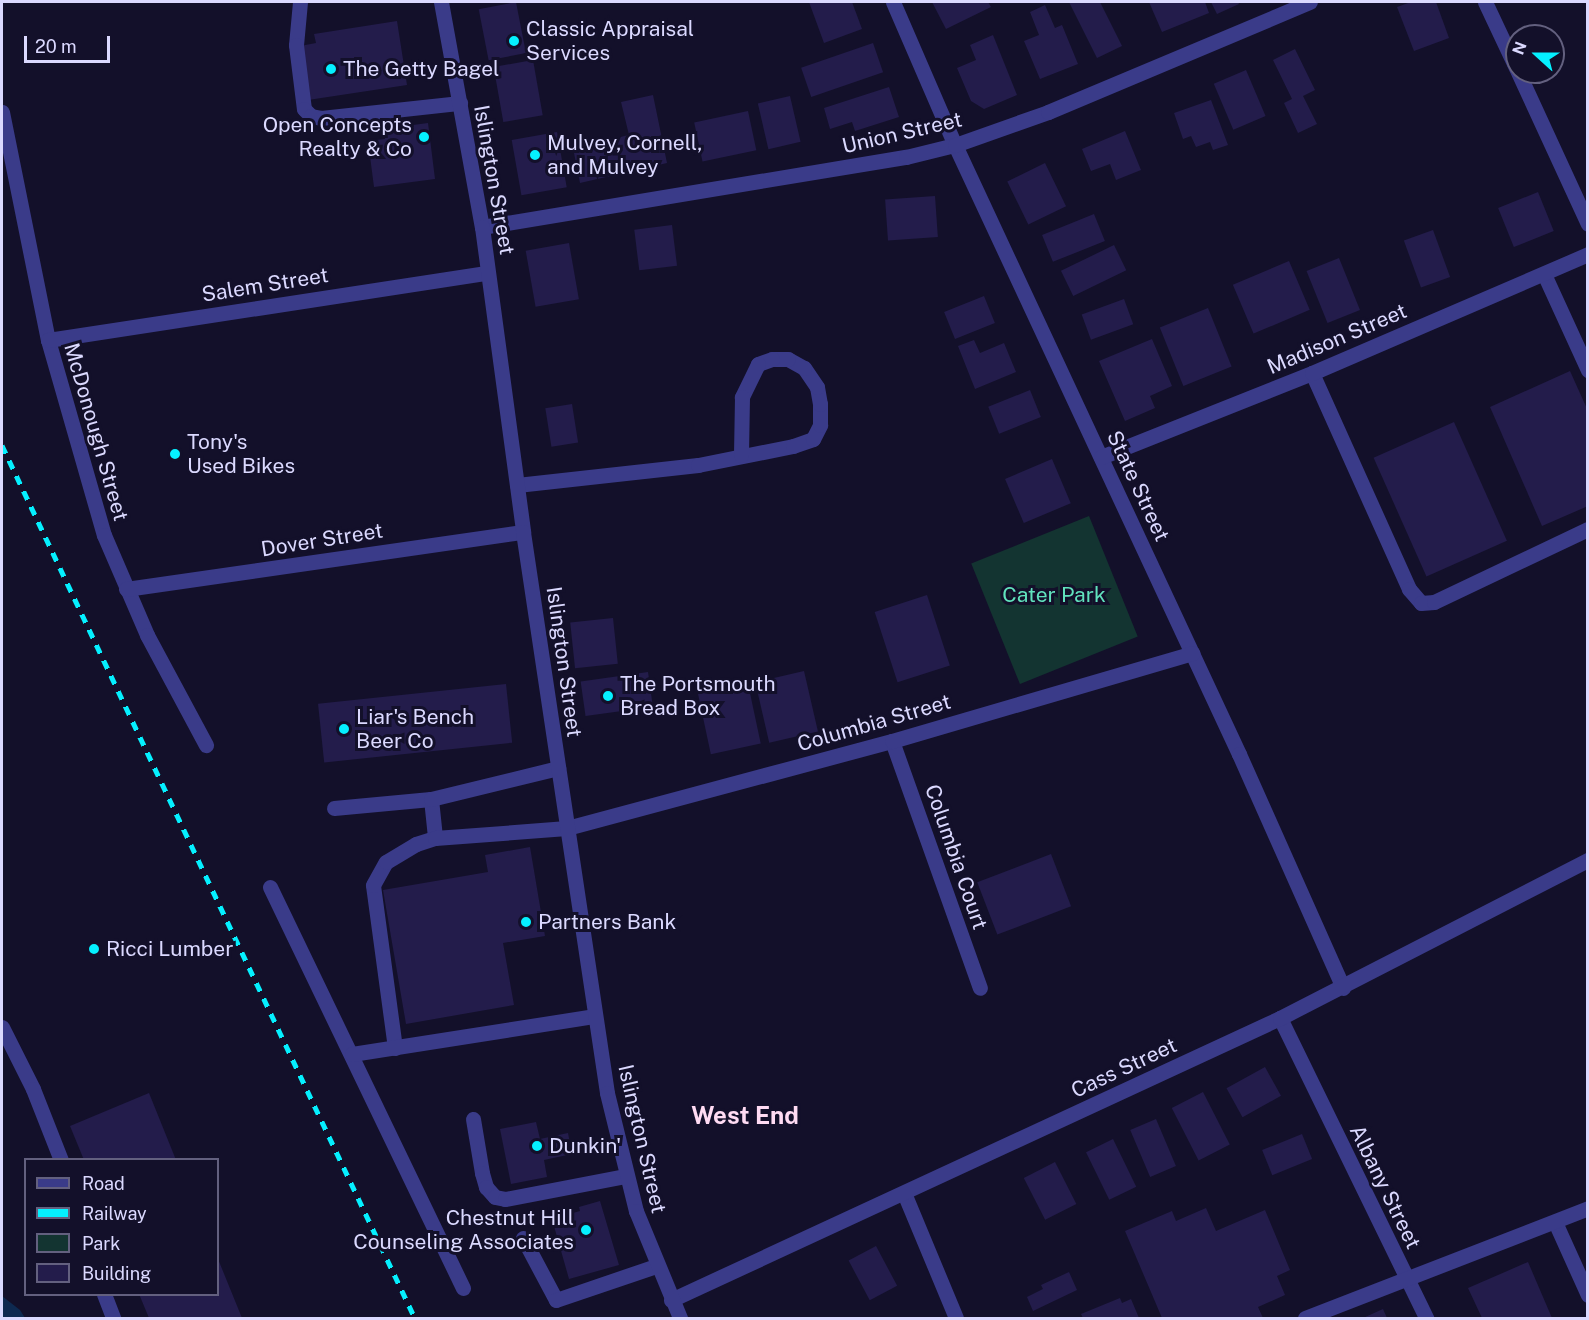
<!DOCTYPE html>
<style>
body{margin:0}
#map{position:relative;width:1589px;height:1320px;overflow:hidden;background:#13102a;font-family:"Public Sans",sans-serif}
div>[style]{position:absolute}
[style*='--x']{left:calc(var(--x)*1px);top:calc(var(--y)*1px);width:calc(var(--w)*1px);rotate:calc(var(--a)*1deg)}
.green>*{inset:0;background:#133431;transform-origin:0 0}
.water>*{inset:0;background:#0e2950}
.building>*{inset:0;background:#231c4b;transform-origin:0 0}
.service>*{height:15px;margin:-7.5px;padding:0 7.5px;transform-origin:7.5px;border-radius:7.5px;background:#3a3b89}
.minor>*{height:15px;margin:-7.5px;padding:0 7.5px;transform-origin:7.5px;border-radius:7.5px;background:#3a3b89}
.tertiary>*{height:15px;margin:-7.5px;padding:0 7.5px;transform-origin:7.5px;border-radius:7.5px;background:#3a3b89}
.rail>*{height:4.5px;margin-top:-2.25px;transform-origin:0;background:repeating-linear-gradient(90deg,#05f0ff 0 9px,transparent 0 17px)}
.dots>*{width:16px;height:16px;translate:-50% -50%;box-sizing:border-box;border:3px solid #13102a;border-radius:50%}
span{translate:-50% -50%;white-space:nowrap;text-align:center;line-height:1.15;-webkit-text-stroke:6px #13102a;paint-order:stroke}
.poi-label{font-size:21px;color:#dbd9ff}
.left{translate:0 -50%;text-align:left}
.right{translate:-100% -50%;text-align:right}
.street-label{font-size:21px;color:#dbd9ff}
.park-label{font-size:21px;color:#61e2bd}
.quarter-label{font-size:24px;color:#ffdbf3;font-weight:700}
.frame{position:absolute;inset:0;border:3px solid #dbd9ff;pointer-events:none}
.legend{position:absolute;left:24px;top:1158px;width:195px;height:138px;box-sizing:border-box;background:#13102a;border:2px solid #63607f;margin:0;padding:8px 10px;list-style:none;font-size:18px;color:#dbd9ff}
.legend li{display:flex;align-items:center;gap:12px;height:30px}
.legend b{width:30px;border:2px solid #63607f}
.north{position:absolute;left:1505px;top:24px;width:60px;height:60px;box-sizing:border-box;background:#13102a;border:2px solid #63607f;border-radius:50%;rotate:291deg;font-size:16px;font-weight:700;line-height:24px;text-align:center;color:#dbd9ff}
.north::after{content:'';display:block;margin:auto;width:21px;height:27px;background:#05f0ff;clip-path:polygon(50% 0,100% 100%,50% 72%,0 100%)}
.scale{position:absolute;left:24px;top:36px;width:86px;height:27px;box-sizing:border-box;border:3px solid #dbd9ff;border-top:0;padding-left:8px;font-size:18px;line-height:21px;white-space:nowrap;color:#dbd9ff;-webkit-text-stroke:4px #13102a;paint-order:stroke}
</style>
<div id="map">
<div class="green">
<div style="left:1089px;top:516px;width:130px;height:127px;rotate:68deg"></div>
</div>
<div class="water">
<div style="clip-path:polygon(2px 1296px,20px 1310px,25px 1318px,2px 1318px)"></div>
</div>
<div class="building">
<div style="left:516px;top:2px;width:52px;height:38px;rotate:79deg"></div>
<div style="clip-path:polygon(809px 2px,852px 2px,862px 29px,824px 43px)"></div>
<div style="clip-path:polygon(932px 2px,988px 2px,991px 7px,946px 29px)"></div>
<div style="clip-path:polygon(1069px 2px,1100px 2px,1122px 46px,1097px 58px)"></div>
<div style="clip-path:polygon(1149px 2px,1205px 2px,1209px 13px,1162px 32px)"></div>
<div style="clip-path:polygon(1211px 2px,1238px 2px,1239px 4px,1217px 14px)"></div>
<div style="clip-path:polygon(1411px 2px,1436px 2px,1449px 38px,1414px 51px,1397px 7px)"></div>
<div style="clip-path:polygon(1045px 5px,1055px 28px,1062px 25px,1078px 64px,1040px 79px,1024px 41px,1039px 35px,1030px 12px)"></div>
<div style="clip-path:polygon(397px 21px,407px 85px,308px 100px,300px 46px,316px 43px,314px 34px)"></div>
<div style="clip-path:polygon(993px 35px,1017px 95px,984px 109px,971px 101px,957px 68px,976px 60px,970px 45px)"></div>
<div style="left:873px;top:43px;width:31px;height:76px;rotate:71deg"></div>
<div style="clip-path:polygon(1295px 49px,1315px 90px,1303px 96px,1317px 124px,1298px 133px,1284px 103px,1292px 99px,1273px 60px)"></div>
<div style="left:533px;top:60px;width:56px;height:40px;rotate:80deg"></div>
<div style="left:1246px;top:70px;width:50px;height:35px;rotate:67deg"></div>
<div style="clip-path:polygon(889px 87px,899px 117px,855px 131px,852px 122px,830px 129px,824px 108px)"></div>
<div style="clip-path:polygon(653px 95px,667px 163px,580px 183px,573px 148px,629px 135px,621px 102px)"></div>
<div style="left:790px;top:96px;width:47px;height:33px;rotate:77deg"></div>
<div style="clip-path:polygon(1211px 100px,1228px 145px,1213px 150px,1210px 142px,1196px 147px,1191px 136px,1183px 139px,1174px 113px)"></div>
<div style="left:748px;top:111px;width:40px;height:55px;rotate:78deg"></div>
<div style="clip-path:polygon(428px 123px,435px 179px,374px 187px,368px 141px,385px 139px,383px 129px)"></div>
<div style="clip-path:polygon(1125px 131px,1141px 170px,1116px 180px,1110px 164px,1091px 171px,1082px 149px)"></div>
<div style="left:557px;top:132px;width:56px;height:46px;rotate:80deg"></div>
<div style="left:1045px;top:163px;width:48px;height:42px;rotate:64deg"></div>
<div style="left:1538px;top:192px;width:42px;height:43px;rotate:68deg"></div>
<div style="left:935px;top:196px;width:41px;height:50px;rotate:86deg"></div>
<div style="left:1094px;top:214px;width:29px;height:56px;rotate:68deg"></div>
<div style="left:672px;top:225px;width:41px;height:38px;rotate:83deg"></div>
<div style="left:1433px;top:230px;width:50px;height:31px;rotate:70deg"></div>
<div style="left:569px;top:243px;width:57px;height:44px;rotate:80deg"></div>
<div style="left:1114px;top:245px;width:28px;height:59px;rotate:64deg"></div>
<div style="left:1339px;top:258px;width:56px;height:35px;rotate:68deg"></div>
<div style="left:1289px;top:261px;width:53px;height:61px;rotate:67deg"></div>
<div style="left:984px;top:296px;width:29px;height:43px;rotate:68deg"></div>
<div style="left:1124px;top:299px;width:27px;height:45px;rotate:70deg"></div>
<div style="left:1208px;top:308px;width:63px;height:52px;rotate:68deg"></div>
<div style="clip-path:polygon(1152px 339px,1172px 386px,1150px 396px,1155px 408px,1125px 421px,1099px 361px)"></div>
<div style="clip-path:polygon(974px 340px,980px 353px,1004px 343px,1016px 372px,975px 389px,958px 346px)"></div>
<div style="clip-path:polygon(1570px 371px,1588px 411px,1588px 506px,1542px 526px,1490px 407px)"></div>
<div style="left:1030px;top:390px;width:29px;height:45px;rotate:68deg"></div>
<div style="left:572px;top:404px;width:39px;height:27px;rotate:81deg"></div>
<div style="left:1454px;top:422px;width:130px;height:88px;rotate:66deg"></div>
<div style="left:1052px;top:459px;width:48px;height:51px;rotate:67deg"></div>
<div style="left:927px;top:595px;width:74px;height:55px;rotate:72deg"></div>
<div style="left:613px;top:618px;width:46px;height:43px;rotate:84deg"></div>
<div style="left:804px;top:671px;width:62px;height:50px;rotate:77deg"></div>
<div style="left:648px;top:672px;width:35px;height:68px;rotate:82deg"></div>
<div style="left:747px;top:679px;width:66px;height:51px;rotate:78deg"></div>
<div style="left:506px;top:684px;width:59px;height:189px;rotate:84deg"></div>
<div style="clip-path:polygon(530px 847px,545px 936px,503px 943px,514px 1005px,406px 1024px,383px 890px,488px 872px,485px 855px)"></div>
<div style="left:1051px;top:854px;width:56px;height:79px;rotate:69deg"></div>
<div style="left:1265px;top:1067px;width:33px;height:44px;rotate:61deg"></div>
<div style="left:1203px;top:1092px;width:59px;height:35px;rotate:63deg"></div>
<div style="clip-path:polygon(149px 1093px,176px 1160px,84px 1160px,70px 1126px)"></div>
<div style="left:1156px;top:1119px;width:51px;height:28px;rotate:67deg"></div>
<div style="clip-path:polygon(536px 1122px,540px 1139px,568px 1133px,572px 1154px,544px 1160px,547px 1177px,511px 1184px,500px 1129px)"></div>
<div style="left:1302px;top:1134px;width:27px;height:43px;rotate:68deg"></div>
<div style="left:1113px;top:1139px;width:53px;height:30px;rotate:64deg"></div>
<div style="left:1055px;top:1162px;width:47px;height:35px;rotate:63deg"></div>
<div style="clip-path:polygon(600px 1201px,619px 1265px,569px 1279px,552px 1219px,580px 1211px,579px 1207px)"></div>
<div style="clip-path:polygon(1206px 1208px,1216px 1231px,1265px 1210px,1290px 1270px,1277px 1276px,1285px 1295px,1258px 1307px,1263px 1318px,1162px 1318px,1125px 1231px,1172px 1211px,1176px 1221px)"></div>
<div style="left:876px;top:1246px;width:45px;height:31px;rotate:62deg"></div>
<div style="clip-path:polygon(218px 1259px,242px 1318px,149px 1318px,139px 1294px,218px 1294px)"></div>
<div style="clip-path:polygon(1528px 1262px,1552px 1318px,1482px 1318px,1468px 1288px)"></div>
<div style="clip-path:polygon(1069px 1272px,1077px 1290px,1033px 1311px,1027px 1297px,1043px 1289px,1041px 1285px)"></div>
<div style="clip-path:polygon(1120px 1298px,1122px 1303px,1131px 1299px,1139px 1318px,1083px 1318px,1081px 1314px)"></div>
<div style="clip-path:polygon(1383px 1309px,1387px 1318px,1363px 1318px)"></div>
</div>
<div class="service">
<div style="--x:300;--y:2;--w:43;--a:95.3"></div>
<div style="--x:296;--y:45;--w:64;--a:82.9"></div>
<div style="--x:304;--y:109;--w:10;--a:45"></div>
<div style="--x:311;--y:116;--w:10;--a:11"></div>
<div style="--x:321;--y:118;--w:140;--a:-6.2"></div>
<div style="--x:1544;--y:274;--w:106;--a:65.4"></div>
<div style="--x:1312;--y:373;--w:237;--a:65.8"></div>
<div style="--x:1409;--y:589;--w:18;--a:49"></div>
<div style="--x:1421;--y:603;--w:13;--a:-4"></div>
<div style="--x:1434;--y:602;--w:170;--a:-25.4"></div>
<div style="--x:517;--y:485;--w:182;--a:-6.3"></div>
<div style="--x:698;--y:465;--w:97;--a:-11.3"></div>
<div style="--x:793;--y:446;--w:21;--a:-19"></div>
<div style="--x:813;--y:439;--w:16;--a:-63"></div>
<div style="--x:820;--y:425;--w:21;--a:-90"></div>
<div style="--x:820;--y:404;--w:17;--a:-100"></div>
<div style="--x:817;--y:387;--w:23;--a:-124"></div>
<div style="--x:804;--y:368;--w:18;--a:-151"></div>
<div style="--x:788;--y:359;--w:16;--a:180"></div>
<div style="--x:772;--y:359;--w:15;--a:160"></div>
<div style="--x:758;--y:364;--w:37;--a:116"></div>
<div style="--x:742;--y:397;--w:58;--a:91"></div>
<div style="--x:431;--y:799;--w:39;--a:84"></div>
<div style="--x:334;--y:808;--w:97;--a:-5.3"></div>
<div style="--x:431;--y:799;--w:131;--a:-13.7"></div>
<div style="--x:270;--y:887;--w:445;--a:64.3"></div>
<div style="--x:2;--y:1027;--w:69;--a:63.4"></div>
<div style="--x:33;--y:1089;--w:76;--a:68.5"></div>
<div style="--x:395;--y:1048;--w:164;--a:-97.7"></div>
<div style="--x:373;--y:885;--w:26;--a:-61"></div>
<div style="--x:386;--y:862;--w:35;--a:-31"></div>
<div style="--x:416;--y:844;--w:20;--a:-18"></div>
<div style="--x:435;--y:838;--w:132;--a:-4.3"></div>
<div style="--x:352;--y:1054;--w:246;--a:-8.9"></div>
<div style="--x:473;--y:1119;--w:55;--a:80.5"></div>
<div style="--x:482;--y:1173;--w:15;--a:74"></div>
<div style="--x:486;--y:1187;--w:13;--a:48"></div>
<div style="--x:495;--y:1197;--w:10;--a:11"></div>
<div style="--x:505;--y:1199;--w:123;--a:-10.8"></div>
<div style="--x:904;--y:1193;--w:135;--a:67.4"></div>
<div style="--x:1555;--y:1222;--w:80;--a:65.7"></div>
<div style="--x:523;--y:1238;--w:70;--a:62"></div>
<div style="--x:556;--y:1300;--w:106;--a:-18.8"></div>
<div style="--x:104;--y:1294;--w:26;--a:69"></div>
</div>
<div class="minor">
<div style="--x:893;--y:2;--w:156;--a:66.6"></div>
<div style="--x:955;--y:145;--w:672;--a:65"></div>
<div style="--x:1239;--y:754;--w:256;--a:66"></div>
<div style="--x:1485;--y:2;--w:75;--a:64.8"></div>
<div style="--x:1518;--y:72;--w:167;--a:65.3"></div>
<div style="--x:2;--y:112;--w:233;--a:78.6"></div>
<div style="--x:48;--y:340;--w:203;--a:74"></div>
<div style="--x:104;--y:535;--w:109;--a:66.7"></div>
<div style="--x:147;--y:635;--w:125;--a:61.8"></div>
<div style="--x:482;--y:227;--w:430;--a:-9.4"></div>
<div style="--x:906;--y:157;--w:50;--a:-13.8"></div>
<div style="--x:955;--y:145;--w:99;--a:-19.5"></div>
<div style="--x:1048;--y:112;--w:284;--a:-22.8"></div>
<div style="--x:48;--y:340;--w:445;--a:-8.7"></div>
<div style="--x:1101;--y:457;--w:227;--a:-21.7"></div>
<div style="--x:1312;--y:373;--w:301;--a:-23.3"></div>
<div style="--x:126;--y:589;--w:401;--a:-8.2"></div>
<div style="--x:892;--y:741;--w:262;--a:70.4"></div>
<div style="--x:567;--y:828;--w:336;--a:-15"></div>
<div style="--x:892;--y:741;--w:313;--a:-16.3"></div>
<div style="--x:1280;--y:1018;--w:334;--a:64"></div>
<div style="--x:671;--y:1300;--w:671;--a:-24.85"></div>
<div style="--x:1280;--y:1018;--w:346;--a:-27.2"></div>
<div style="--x:1305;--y:1318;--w:304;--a:-21.2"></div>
</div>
<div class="tertiary">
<div style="--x:441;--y:2;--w:229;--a:79.7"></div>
<div style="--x:482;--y:227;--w:308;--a:82.3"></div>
<div style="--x:523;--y:532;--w:567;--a:81.48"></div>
<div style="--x:607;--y:1093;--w:122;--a:76.2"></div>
<div style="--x:636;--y:1211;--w:116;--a:67.6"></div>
</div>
<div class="rail">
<div style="--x:2;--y:445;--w:966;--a:64.68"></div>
</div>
<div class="dots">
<div style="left:514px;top:41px;background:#05f0ff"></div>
<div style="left:331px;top:69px;background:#05f0ff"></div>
<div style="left:424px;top:137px;background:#05f0ff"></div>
<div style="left:535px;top:155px;background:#05f0ff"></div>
<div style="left:175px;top:454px;background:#05f0ff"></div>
<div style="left:608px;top:696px;background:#05f0ff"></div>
<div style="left:344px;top:729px;background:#05f0ff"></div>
<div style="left:526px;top:922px;background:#05f0ff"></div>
<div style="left:94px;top:949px;background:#05f0ff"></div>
<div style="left:537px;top:1146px;background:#05f0ff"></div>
<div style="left:586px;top:1230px;background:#05f0ff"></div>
</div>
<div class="poi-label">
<span class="left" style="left:526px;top:41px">Classic Appraisal<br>Services</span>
<span class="left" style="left:343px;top:69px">The Getty Bagel</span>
<span class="right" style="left:412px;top:137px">Open Concepts<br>Realty &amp; Co</span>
<span class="left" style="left:547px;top:155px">Mulvey, Cornell,<br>and Mulvey</span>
<span class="left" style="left:187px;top:454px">Tony's<br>Used Bikes</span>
<span class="left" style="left:620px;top:696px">The Portsmouth<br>Bread Box</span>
<span class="left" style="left:356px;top:729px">Liar's Bench<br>Beer Co</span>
<span class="left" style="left:538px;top:922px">Partners Bank</span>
<span class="left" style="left:106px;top:949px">Ricci Lumber</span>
<span class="left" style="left:549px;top:1146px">Dunkin'</span>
<span class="right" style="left:574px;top:1230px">Chestnut Hill<br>Counseling Associates</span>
</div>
<div class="street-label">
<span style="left:902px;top:133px;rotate:-13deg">Union Street</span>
<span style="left:494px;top:180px;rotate:80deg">Islington Street</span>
<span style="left:265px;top:285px;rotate:-9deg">Salem Street</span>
<span style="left:1337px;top:339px;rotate:-23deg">Madison Street</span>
<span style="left:96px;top:432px;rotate:74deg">McDonough Street</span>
<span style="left:1138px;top:486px;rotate:65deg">State Street</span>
<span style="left:322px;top:540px;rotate:-9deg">Dover Street</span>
<span style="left:564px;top:662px;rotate:82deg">Islington Street</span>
<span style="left:874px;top:723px;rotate:-16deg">Columbia Street</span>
<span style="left:956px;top:857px;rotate:71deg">Columbia Court</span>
<span style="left:1124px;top:1068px;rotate:-25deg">Cass Street</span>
<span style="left:642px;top:1139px;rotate:77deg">Islington Street</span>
<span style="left:1385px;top:1187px;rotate:64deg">Albany Street</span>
</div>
<div class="park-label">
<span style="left:1054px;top:595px">Cater Park</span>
</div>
<div class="quarter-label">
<span style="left:745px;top:1116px">West End</span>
</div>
<div class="frame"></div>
<ul class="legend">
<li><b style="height:8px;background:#3a3b89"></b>Road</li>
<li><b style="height:8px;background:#05f0ff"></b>Railway</li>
<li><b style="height:16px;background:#133431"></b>Park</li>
<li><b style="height:16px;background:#231c4b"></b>Building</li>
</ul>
<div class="north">N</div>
<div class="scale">20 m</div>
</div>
